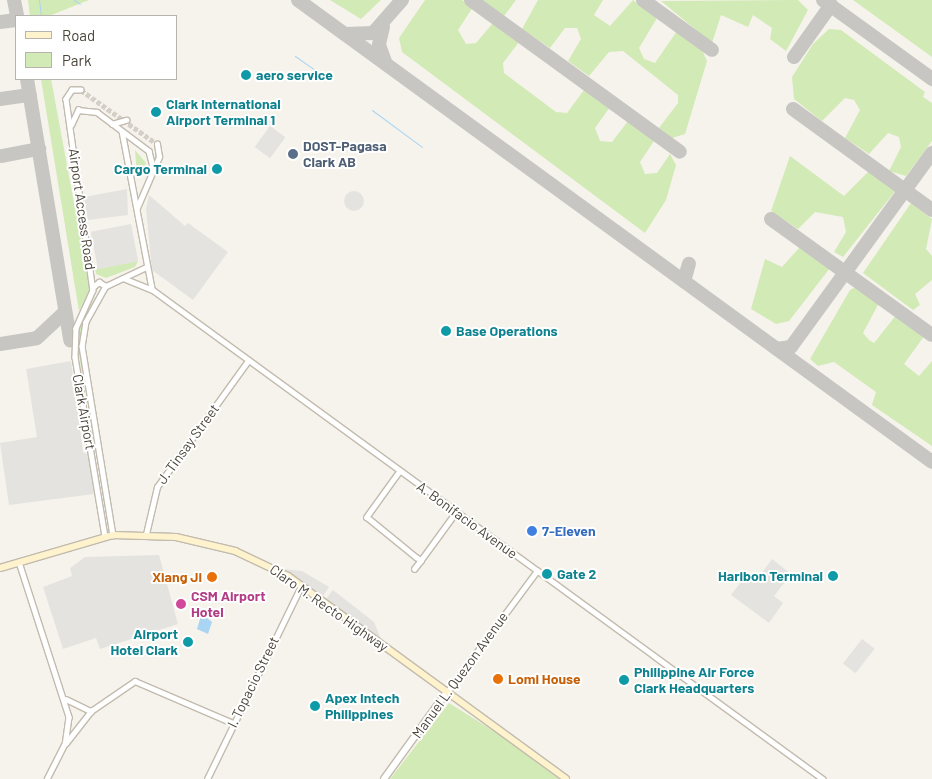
<!DOCTYPE html>
<style>
body{margin:0}
#map{position:relative;width:932px;height:779px;overflow:hidden;background:#f6f3ec;font-family:Barlow,sans-serif}
div>[style]{position:absolute}
[style*='--x']{left:calc(var(--x)*1px);top:calc(var(--y)*1px);width:calc(var(--w)*1px);rotate:calc(var(--a)*1deg)}
.green>*{inset:0;background:#d2eab5}
.parking>*{inset:0;background:#e5e3e0;transform-origin:0 0}
.round{border-radius:50%}
.water>*{inset:0;background:#a9d4f2}
.stream>*{height:1px;margin:-0.5px;padding:0 0.5px;transform-origin:0.5px;border-radius:0.5px;background:#a9d4f2}
.taxiway>*{height:14px;margin:-7px;padding:0 7px;transform-origin:7px;border-radius:7px;background:#c8c6c3}
.minor-tunnel>*{height:4.5px;margin-top:-2.25px;transform-origin:0;background:repeating-linear-gradient(90deg,#d4d0c8 0 4.5px,transparent 0 6.5px)}
.roads{filter:drop-shadow(1px 0 #c2bbae) drop-shadow(-1px 0 #c2bbae) drop-shadow(0 1px #c2bbae) drop-shadow(0 -1px #c2bbae)}
.minor>*{height:4.5px;margin:-2.25px;padding:0 2.25px;transform-origin:2.25px;border-radius:2.25px;background:#fff}
.tertiary>*{height:5.5px;margin:-2.75px;padding:0 2.75px;transform-origin:2.75px;border-radius:2.75px;background:#fff}
.secondary>*{height:6px;margin:-3px;padding:0 3px;transform-origin:3px;border-radius:3px;background:#fff3cd}
.dots>*{width:14px;height:14px;translate:-50% -50%;box-sizing:border-box;border:2px solid #fff;border-radius:50%}
span{translate:-50% -50%;white-space:nowrap;text-align:center;line-height:1.15;-webkit-text-stroke:4px #fff;paint-order:stroke}
.culture-label{font-size:14px;color:#0d838f;font-weight:700}
.left{translate:0 -50%;text-align:left}
.right{translate:-100% -50%;text-align:right}
.service-label{font-size:14px;color:#4e5e75;font-weight:700}
.street-label{font-size:14px;color:#4b4439}
.shop-label{font-size:14px;color:#366cbe;font-weight:700}
.food-label{font-size:14px;color:#c56008;font-weight:700}
.hotel-label{font-size:14px;color:#b23c85;font-weight:700}
.legend{position:absolute;left:15px;top:15px;width:162px;height:65px;box-sizing:border-box;background:#fff;border:1px solid #b7b4b0;margin:0;padding:6px 9px;list-style:none;font-size:15px;color:#4b4439}
.legend li{display:flex;align-items:center;gap:10px;height:25px}
.legend b{width:25px;border:1px solid #b7b4b0}
</style>
<div id="map">
<div class="green">
<div style="clip-path:polygon(28px 0,89px 0,49px 16px,30px 16px)"></div>
<div style="clip-path:polygon(330px 0,381px 0,361px 19px)"></div>
<div style="clip-path:polygon(425px 0,462px 0,473px 7px,458px 30px,466px 44px,476px 43px,493px 23px,519px 42px,503px 63px,504px 73px,556px 112px,567px 113px,584px 90px,610px 107px,595px 128px,600px 141px,612px 142px,628px 121px,654px 141px,640px 162px,645px 174px,657px 173px,670px 154px,676px 165px,666px 200px,645px 233px,402px 52px,399px 38px)"></div>
<div style="clip-path:polygon(482px 0,516px 0,504px 16px)"></div>
<div style="clip-path:polygon(538px 0,603px 0,594px 15px,610px 26px,633px 0,657px 18px,639px 48px,644px 59px,655px 63px,677px 31px,702px 50px,707px 61px,685px 134px,672px 138px,659px 128px,678px 103px,678px 95px,623px 51px,609px 52px,589px 76px,568px 61px,581px 39px,577px 28px,565px 28px,550px 48px,522px 29px)"></div>
<div style="clip-path:polygon(798px 0,808px 10px,786px 51px,770px 39px,772px 28px,753px 15px,748px 27px,721px 15px,712px 43px,661px 1px)"></div>
<div style="clip-path:polygon(853px 0,932px 0,932px 57px)"></div>
<div style="clip-path:polygon(829px 29px,841px 30px,925px 92px,923px 97px,932px 103px,932px 141px,906px 176px,889px 171px,901px 147px,899px 137px,888px 133px,869px 154px,845px 138px,860px 110px,854px 100px,845px 98px,822px 121px,794px 99px,792px 77px,813px 44px)"></div>
<div style="clip-path:polygon(41px 79px,51px 79px,90px 289px,79px 311px)"></div>
<div style="clip-path:polygon(135px 150px,146px 163px,140px 178px,137px 175px)"></div>
<div style="clip-path:polygon(790px 156px,844px 196px,870px 170px,896px 190px,843px 257px,834px 252px,846px 232px,843px 217px,815px 212px,798px 229px,771px 211px)"></div>
<div style="clip-path:polygon(911px 203px,932px 219px,926px 249px,932px 256px,932px 280px,915px 294px,920px 305px,913px 310px,863px 273px)"></div>
<div style="clip-path:polygon(800px 247px,830px 268px,789px 321px,776px 324px,751px 309px,765px 259px,782px 267px)"></div>
<div style="clip-path:polygon(138px 261px,135px 267px,106px 278px,96px 274px,95px 267px)"></div>
<div style="clip-path:polygon(859px 285px,880px 301px,863px 333px,869px 340px,874px 343px,897px 314px,925px 335px,904px 364px,919px 376px,932px 361px,932px 446px,872px 405px,876px 392px,834px 362px,818px 366px,810px 359px,850px 290px)"></div>
<div style="clip-path:polygon(96px 295px,82px 324px,79px 347px,88px 419px,77px 341px,81px 322px)"></div>
<div style="clip-path:polygon(449px 703px,500px 735px,559px 779px,390px 779px)"></div>
</div>
<div class="parking">
<div style="left:270px;top:126px;width:19px;height:26px;rotate:36deg"></div>
<div style="clip-path:polygon(127px 189px,128px 215px,88px 220px,84px 197px)"></div>
<div class="round" style="left:344px;top:191px;width:20px;height:20px"></div>
<div style="clip-path:polygon(149px 195px,185px 226px,188px 223px,228px 252px,193px 300px,152px 270px,146px 209px)"></div>
<div style="left:131px;top:224px;width:38px;height:41px;rotate:79deg"></div>
<div style="clip-path:polygon(71px 361px,83px 452px,88px 455px,94px 494px,9px 505px,0 443px,37px 437px,26px 369px)"></div>
<div style="clip-path:polygon(159px 555px,178px 624px,100px 649px,96px 638px,63px 649px,43px 587px,72px 576px,70px 568px,85px 557px)"></div>
<div style="clip-path:polygon(772px 559px,791px 574px,774px 596px,783px 603px,769px 623px,731px 595px,747px 574px,756px 581px)"></div>
<div style="clip-path:polygon(283px 569px,302px 571px,329px 587px,323px 596px)"></div>
<div style="clip-path:polygon(333px 590px,374px 622px,381px 639px,326px 599px)"></div>
<div style="left:862px;top:639px;width:16px;height:31px;rotate:38deg"></div>
</div>
<div class="water">
<div style="clip-path:polygon(200px 612px,212px 622px,208px 634px,197px 629px,200px 619px,196px 615px)"></div>
</div>
<div class="stream">
<div style="--x:39;--y:0;--w:16;--a:83"></div>
<div style="--x:74;--y:0;--w:7;--a:34"></div>
<div style="--x:295;--y:56;--w:29;--a:35"></div>
<div style="--x:372;--y:110;--w:62;--a:36.5"></div>
</div>
<div class="taxiway">
<div style="--x:14;--y:0;--w:16;--a:79"></div>
<div style="--x:298;--y:0;--w:784;--a:36.08"></div>
<div style="--x:471;--y:0;--w:258;--a:36"></div>
<div style="--x:643;--y:0;--w:85;--a:35.9"></div>
<div style="--x:823;--y:0;--w:135;--a:35.9"></div>
<div style="--x:0;--y:22;--w:16;--a:-7"></div>
<div style="--x:383;--y:27;--w:18;--a:103"></div>
<div style="--x:379;--y:45;--w:20;--a:70"></div>
<div style="--x:345;--y:34;--w:28;--a:-2"></div>
<div style="--x:373;--y:33;--w:44;--a:-48.7"></div>
<div style="--x:794;--y:57;--w:64;--a:-54.6"></div>
<div style="--x:27;--y:79;--w:265;--a:80.6"></div>
<div style="--x:0;--y:99;--w:30;--a:-8"></div>
<div style="--x:793;--y:109;--w:172;--a:36"></div>
<div style="--x:2;--y:156;--w:38;--a:-11"></div>
<div style="--x:771;--y:219;--w:198;--a:35.8"></div>
<div style="--x:684;--y:281;--w:18;--a:-74"></div>
<div style="--x:0;--y:344;--w:37;--a:-9"></div>
<div style="--x:37;--y:338;--w:38;--a:-43"></div>
<div style="--x:777;--y:349;--w:14;--a:-8"></div>
<div style="--x:791;--y:347;--w:240;--a:-54"></div>
</div>
<div class="minor-tunnel">
<div style="--x:81;--y:90;--w:93;--a:35.4"></div>
</div>
<div class="roads">
<div class="minor">
<div style="--x:81;--y:90;--w:9;--a:180"></div>
<div style="--x:72;--y:90;--w:11;--a:124"></div>
<div style="--x:66;--y:99;--w:193;--a:82"></div>
<div style="--x:93;--y:290;--w:42;--a:114.1"></div>
<div style="--x:76;--y:328;--w:29;--a:92"></div>
<div style="--x:75;--y:357;--w:181;--a:80.5"></div>
<div style="--x:112;--y:124;--w:15;--a:-16"></div>
<div style="--x:71;--y:125;--w:17;--a:-65"></div>
<div style="--x:78;--y:110;--w:19;--a:6"></div>
<div style="--x:97;--y:112;--w:65;--a:36.9"></div>
<div style="--x:149;--y:151;--w:21;--a:76"></div>
<div style="--x:122;--y:131;--w:160;--a:79.2"></div>
<div style="--x:137;--y:208;--w:56;--a:-66.7"></div>
<div style="--x:159;--y:157;--w:13;--a:-99"></div>
<div style="--x:123;--y:278;--w:32;--a:22"></div>
<div style="--x:153;--y:290;--w:829;--a:36.12"></div>
<div style="--x:106;--y:286;--w:41;--a:119.1"></div>
<div style="--x:86;--y:322;--w:24;--a:99"></div>
<div style="--x:82;--y:346;--w:192;--a:80.7"></div>
<div style="--x:106;--y:286;--w:44;--a:-25.4"></div>
<div style="--x:93;--y:287;--w:8;--a:-40"></div>
<div style="--x:99;--y:282;--w:8;--a:30"></div>
<div style="--x:400;--y:471;--w:57;--a:125.7"></div>
<div style="--x:367;--y:517;--w:63;--a:39.2"></div>
<div style="--x:416;--y:557;--w:6;--a:31"></div>
<div style="--x:421;--y:560;--w:59;--a:-53.9"></div>
<div style="--x:146;--y:534;--w:48;--a:-76.8"></div>
<div style="--x:157;--y:487;--w:155;--a:-54.2"></div>
<div style="--x:19;--y:562;--w:163;--a:72.1"></div>
<div style="--x:69;--y:717;--w:27;--a:98"></div>
<div style="--x:65;--y:744;--w:39;--a:117"></div>
<div style="--x:414;--y:569;--w:11;--a:-52"></div>
<div style="--x:447;--y:692;--w:151;--a:-53.4"></div>
<div style="--x:66;--y:699;--w:28;--a:26"></div>
<div style="--x:66;--y:743;--w:41;--a:-52"></div>
<div style="--x:91;--y:711;--w:53;--a:-34.3"></div>
<div style="--x:135;--y:681;--w:107;--a:23.2"></div>
<div style="--x:207;--y:779;--w:215;--a:-64"></div>
</div>
<div class="tertiary">
<div style="--x:384;--y:779;--w:107;--a:-54.1"></div>
</div>
<div class="secondary">
<div style="--x:0;--y:568;--w:118;--a:-16.3"></div>
<div style="--x:113;--y:535;--w:63;--a:1.8"></div>
<div style="--x:176;--y:537;--w:61;--a:13.3"></div>
<div style="--x:235;--y:551;--w:59;--a:25.3"></div>
<div style="--x:288;--y:576;--w:344;--a:36.1"></div>
</div>
</div>
<div class="dots">
<div style="left:246px;top:75px;background:#0f9aa8"></div>
<div style="left:156px;top:112px;background:#0f9aa8"></div>
<div style="left:293px;top:154px;background:#5c6f8a"></div>
<div style="left:217px;top:169px;background:#0f9aa8"></div>
<div style="left:446px;top:331px;background:#0f9aa8"></div>
<div style="left:532px;top:531px;background:#3f7fe0"></div>
<div style="left:547px;top:574px;background:#0f9aa8"></div>
<div style="left:833px;top:576px;background:#0f9aa8"></div>
<div style="left:212px;top:577px;background:#e8710a"></div>
<div style="left:181px;top:604px;background:#d1479c"></div>
<div style="left:188px;top:642px;background:#0f9aa8"></div>
<div style="left:498px;top:679px;background:#e8710a"></div>
<div style="left:624px;top:680px;background:#0f9aa8"></div>
<div style="left:315px;top:706px;background:#0f9aa8"></div>
</div>
<div class="culture-label">
<span class="left" style="left:256px;top:75px">aero service</span>
<span class="left" style="left:166px;top:112px">Clark International<br>Airport Terminal 1</span>
<span class="right" style="left:207px;top:169px">Cargo Terminal</span>
<span class="left" style="left:456px;top:331px">Base Operations</span>
<span class="left" style="left:557px;top:574px">Gate 2</span>
<span class="right" style="left:823px;top:576px">Haribon Terminal</span>
<span class="right" style="left:178px;top:642px">Airport<br>Hotel Clark</span>
<span class="left" style="left:634px;top:680px">Philippine Air Force<br>Clark Headquarters</span>
<span class="left" style="left:325px;top:706px">Apex Intech<br>Philippines</span>
</div>
<div class="service-label">
<span class="left" style="left:303px;top:154px">DOST-Pagasa<br>Clark AB</span>
</div>
<div class="street-label">
<span style="left:82px;top:209px;rotate:82deg">Airport Access Road</span>
<span style="left:84px;top:412px;rotate:80deg">Clark Airport</span>
<span style="left:188px;top:444px;rotate:-54deg">J. Tinsay Street</span>
<span style="left:467px;top:520px;rotate:36deg">A. Bonifacio Avenue</span>
<span style="left:329px;top:608px;rotate:35deg">Claro M. Recto Highway</span>
<span style="left:460px;top:675px;rotate:-54deg">Manuel L. Quezon Avenue</span>
<span style="left:253px;top:682px;rotate:-64deg">I. Topacio Street</span>
</div>
<div class="shop-label">
<span class="left" style="left:542px;top:531px">7-Eleven</span>
</div>
<div class="food-label">
<span class="right" style="left:202px;top:577px">Xiang Ji</span>
<span class="left" style="left:508px;top:679px">Lomi House</span>
</div>
<div class="hotel-label">
<span class="left" style="left:191px;top:604px">CSM Airport<br>Hotel</span>
</div>
<ul class="legend">
<li><b style="height:6px;background:#fff3cd"></b>Road</li>
<li><b style="height:14px;background:#d2eab5"></b>Park</li>
</ul>
</div>
